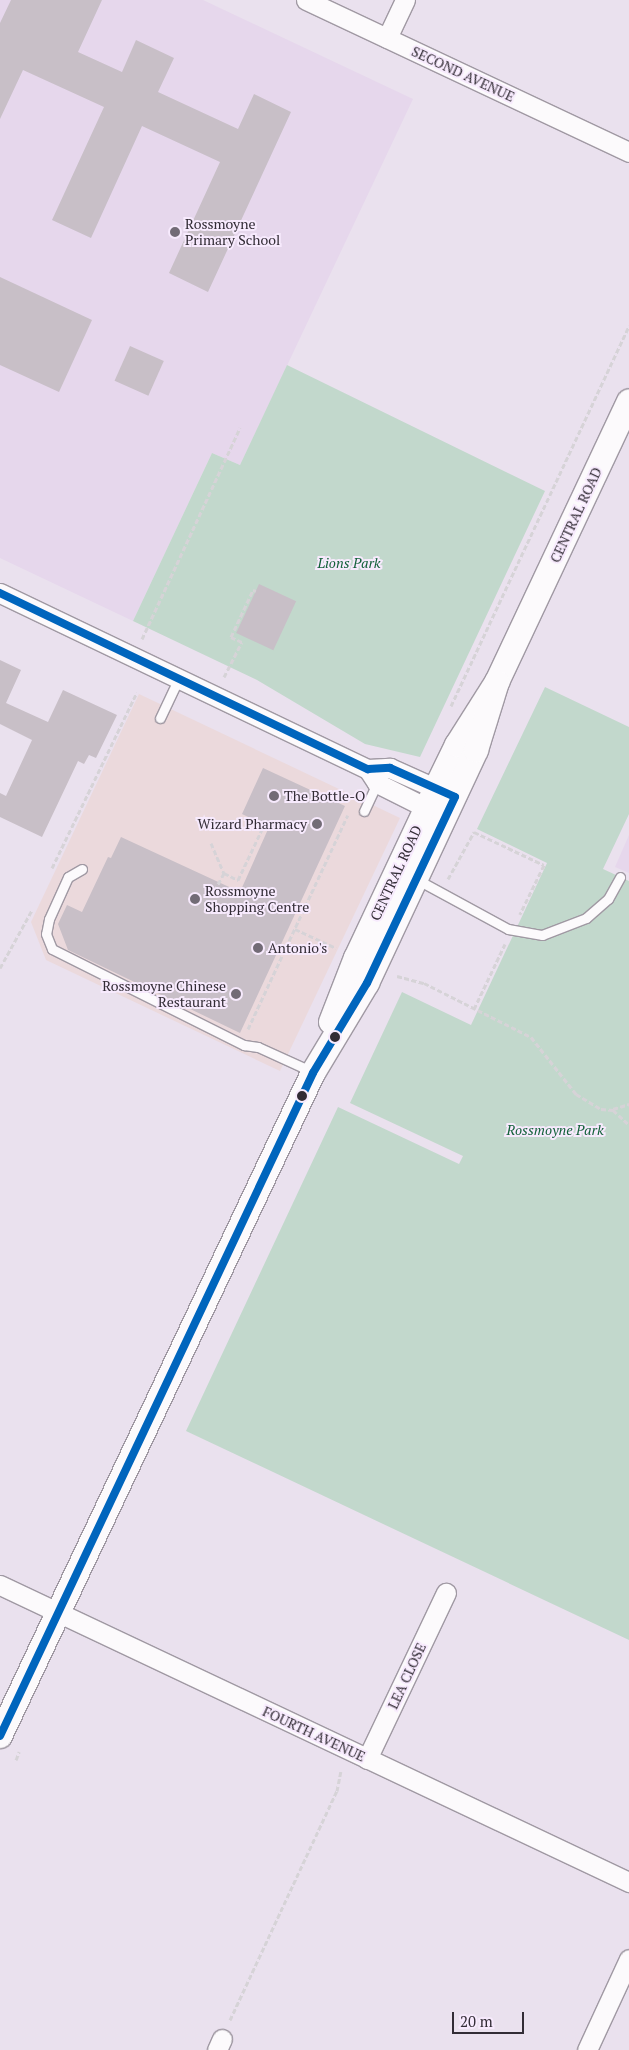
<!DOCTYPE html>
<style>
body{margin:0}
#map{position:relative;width:629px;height:2050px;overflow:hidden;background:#eae1ee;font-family:"PT Serif",serif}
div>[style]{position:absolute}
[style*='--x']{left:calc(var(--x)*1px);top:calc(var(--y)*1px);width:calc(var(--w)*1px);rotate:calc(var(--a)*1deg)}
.commercial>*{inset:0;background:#ebd9dc}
.built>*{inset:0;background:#e6d7ec}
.green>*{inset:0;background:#c2d8cc}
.building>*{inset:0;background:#c8bfc7;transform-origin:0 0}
.path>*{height:3px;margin-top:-1.5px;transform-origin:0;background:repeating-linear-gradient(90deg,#d6d3d7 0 5px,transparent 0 7.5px)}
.roads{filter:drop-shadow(1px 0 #a099a3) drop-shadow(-1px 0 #a099a3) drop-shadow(0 1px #a099a3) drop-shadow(0 -1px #a099a3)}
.service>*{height:9px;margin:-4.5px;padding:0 4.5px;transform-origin:4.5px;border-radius:4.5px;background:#fcfafc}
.minor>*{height:19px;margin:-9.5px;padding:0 9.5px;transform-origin:9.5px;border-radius:9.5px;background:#fcfafc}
.tertiary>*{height:24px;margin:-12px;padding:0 12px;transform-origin:12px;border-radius:12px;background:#fcfafc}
.bus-1>*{height:8px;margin:-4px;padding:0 4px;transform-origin:4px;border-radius:4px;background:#0065bd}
.dots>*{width:14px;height:14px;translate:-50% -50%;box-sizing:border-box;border:2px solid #f7eafd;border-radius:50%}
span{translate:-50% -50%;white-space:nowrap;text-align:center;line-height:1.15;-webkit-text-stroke:4px #f7eafd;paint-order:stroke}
.street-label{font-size:14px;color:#322c35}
.poi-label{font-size:14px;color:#322c35}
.left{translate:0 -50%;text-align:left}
.right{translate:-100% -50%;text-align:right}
.park-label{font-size:14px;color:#126139;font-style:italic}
.scale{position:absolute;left:452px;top:2012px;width:72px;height:22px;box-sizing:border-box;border:2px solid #322c35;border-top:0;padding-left:6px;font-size:15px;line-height:18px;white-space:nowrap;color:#322c35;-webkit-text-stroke:4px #f7eafd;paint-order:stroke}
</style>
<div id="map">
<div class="commercial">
<div style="clip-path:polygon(139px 694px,400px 818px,280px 1071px,46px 960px,31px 922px)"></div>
</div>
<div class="built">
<div style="clip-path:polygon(0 0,203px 0,413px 99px,240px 465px,212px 453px,133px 621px,0 558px)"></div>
<div style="clip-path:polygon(629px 835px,629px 873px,615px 867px)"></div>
</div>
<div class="green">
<div style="clip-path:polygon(287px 365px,545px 491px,420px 757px,365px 744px,257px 680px,133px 621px,212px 453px,240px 465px)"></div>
<div style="clip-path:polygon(545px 687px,629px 727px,629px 814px,603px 869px,629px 881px,629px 1640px,186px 1431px,338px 1107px,459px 1164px,463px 1156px,350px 1103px,402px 992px,471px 1025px,547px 863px,477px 829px)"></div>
</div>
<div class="building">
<div style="clip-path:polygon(11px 0,102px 0,78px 52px,122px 72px,136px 40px,174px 58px,158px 92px,238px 129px,254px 94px,291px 112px,208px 292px,169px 273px,220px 162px,142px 126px,91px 238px,52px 220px,104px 107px,23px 70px,0 119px,0 23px)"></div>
<div style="clip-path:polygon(0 277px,92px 320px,59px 392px,0 365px)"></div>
<div style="left:130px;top:346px;width:37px;height:38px;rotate:24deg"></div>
<div style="left:259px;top:584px;width:41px;height:54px;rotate:25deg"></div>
<div style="clip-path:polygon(0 660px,21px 670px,6px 703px,48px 722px,63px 690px,117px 715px,96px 758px,89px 755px,84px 764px,78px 761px,42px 837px,0 817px,0 793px,6px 796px,32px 740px,0 724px)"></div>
<div style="clip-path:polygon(263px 768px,345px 806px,240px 1033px,68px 950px,58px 924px,67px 905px,82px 912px,108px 857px,111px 858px,121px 837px,240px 892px,269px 827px,242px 814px)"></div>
</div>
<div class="path">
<div style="--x:142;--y:639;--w:233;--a:-65.1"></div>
<div style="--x:224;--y:677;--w:39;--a:-63"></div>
<div style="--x:242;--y:642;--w:12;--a:-156"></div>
<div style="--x:231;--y:637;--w:52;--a:-64.9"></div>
<div style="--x:253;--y:590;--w:3;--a:18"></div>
<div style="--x:451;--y:706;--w:420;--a:-64.9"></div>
<div style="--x:211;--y:843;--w:33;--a:67"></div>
<div style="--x:224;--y:873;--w:21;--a:118"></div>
<div style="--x:52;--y:868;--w:195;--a:-64.2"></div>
<div style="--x:224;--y:873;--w:16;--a:27"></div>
<div style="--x:238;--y:880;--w:61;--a:-64.7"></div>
<div style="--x:448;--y:879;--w:54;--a:-61"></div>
<div style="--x:474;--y:832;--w:77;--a:25.2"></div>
<div style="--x:544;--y:865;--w:55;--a:116.1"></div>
<div style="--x:295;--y:929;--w:45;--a:24.9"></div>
<div style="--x:0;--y:968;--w:66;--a:-61.1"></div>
<div style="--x:397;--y:976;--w:28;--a:15"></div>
<div style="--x:424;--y:983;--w:120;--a:26.8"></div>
<div style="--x:531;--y:1037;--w:73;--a:51.7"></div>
<div style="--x:576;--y:1094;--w:29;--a:31"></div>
<div style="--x:601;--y:1109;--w:12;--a:5"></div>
<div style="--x:613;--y:1110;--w:22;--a:43"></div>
<div style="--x:474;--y:1009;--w:72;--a:-64.5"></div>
<div style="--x:248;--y:1029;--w:236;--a:-65"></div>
<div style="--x:613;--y:1109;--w:17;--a:-17"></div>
<div style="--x:16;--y:1760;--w:9;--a:-69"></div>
<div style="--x:230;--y:2020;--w:253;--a:-65"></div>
<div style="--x:337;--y:1791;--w:20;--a:-79"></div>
</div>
<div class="roads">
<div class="service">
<div style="--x:160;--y:718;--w:42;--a:-64.7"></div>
<div style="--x:364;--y:811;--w:31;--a:-65"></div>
<div style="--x:82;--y:869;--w:16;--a:150"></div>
<div style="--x:68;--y:877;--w:46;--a:114.3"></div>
<div style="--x:49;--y:919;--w:15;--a:101"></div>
<div style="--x:46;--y:934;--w:16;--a:68"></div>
<div style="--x:52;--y:949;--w:215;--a:26.6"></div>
<div style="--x:244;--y:1045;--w:14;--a:8"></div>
<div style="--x:258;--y:1047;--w:60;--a:24.4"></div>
<div style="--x:416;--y:879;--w:105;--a:28.5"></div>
<div style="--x:508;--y:929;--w:35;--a:10"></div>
<div style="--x:542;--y:935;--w:47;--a:-21.1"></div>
<div style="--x:586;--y:918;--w:29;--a:-41"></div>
<div style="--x:608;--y:899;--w:25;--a:-61"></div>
</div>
<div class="minor">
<div style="--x:306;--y:0;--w:357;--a:25.2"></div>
<div style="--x:387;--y:38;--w:42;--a:-64.7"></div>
<div style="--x:0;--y:593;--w:408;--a:25.6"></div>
<div style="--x:368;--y:769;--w:22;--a:-3"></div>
<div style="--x:390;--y:768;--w:64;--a:24.1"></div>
<div style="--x:368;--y:769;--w:17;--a:57"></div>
<div style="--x:377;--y:783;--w:69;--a:26.6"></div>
<div style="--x:0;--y:1585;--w:696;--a:25.28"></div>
<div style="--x:367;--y:1759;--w:184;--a:-64.6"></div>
<div style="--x:217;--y:2050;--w:12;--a:-66"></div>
<div style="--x:587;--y:2050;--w:100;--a:-65.2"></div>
</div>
<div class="tertiary">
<div style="--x:331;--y:1022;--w:69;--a:-68.7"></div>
<div style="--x:356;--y:958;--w:188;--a:-64.8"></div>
<div style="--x:436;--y:788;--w:48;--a:-64"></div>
<div style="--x:457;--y:745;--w:75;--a:-57.6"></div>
<div style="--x:497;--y:682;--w:310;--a:-64.8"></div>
<div style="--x:0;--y:1736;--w:733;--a:-64.73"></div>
<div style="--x:313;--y:1073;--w:105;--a:-59"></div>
<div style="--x:367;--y:983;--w:257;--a:-64.9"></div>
<div style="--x:476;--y:750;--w:71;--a:-72.8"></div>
</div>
</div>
<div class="bus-1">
<div style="--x:0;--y:593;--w:408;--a:25.6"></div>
<div style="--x:368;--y:769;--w:22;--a:-3"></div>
<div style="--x:390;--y:768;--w:71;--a:24"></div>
<div style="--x:455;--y:797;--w:206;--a:115.3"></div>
<div style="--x:367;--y:983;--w:105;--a:121"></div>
<div style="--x:313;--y:1073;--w:733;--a:115.27"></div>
</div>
<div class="dots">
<div style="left:175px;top:232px;background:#726b76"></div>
<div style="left:274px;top:796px;background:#726b76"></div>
<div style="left:317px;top:824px;background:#726b76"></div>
<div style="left:195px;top:899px;background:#726b76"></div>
<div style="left:258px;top:948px;background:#726b76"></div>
<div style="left:236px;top:994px;background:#726b76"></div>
<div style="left:335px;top:1037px;background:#322c35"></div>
<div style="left:302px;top:1096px;background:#322c35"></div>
</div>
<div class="street-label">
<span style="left:463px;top:74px;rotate:25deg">SECOND AVENUE</span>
<span style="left:576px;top:515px;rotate:-65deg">CENTRAL ROAD</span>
<span style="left:396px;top:873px;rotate:-65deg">CENTRAL ROAD</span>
<span style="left:407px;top:1676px;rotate:-65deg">LEA CLOSE</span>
<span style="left:314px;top:1734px;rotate:25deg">FOURTH AVENUE</span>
</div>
<div class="poi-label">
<span class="left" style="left:185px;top:232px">Rossmoyne<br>Primary School</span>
<span class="left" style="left:284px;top:796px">The Bottle-O</span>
<span class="right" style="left:307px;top:824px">Wizard Pharmacy</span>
<span class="left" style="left:205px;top:899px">Rossmoyne<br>Shopping Centre</span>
<span class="left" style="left:268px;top:948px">Antonio's</span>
<span class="right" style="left:226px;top:994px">Rossmoyne Chinese<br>Restaurant</span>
</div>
<div class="park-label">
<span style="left:349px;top:563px">Lions Park</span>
<span style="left:555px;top:1130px">Rossmoyne Park</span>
</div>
<div class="scale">20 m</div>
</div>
